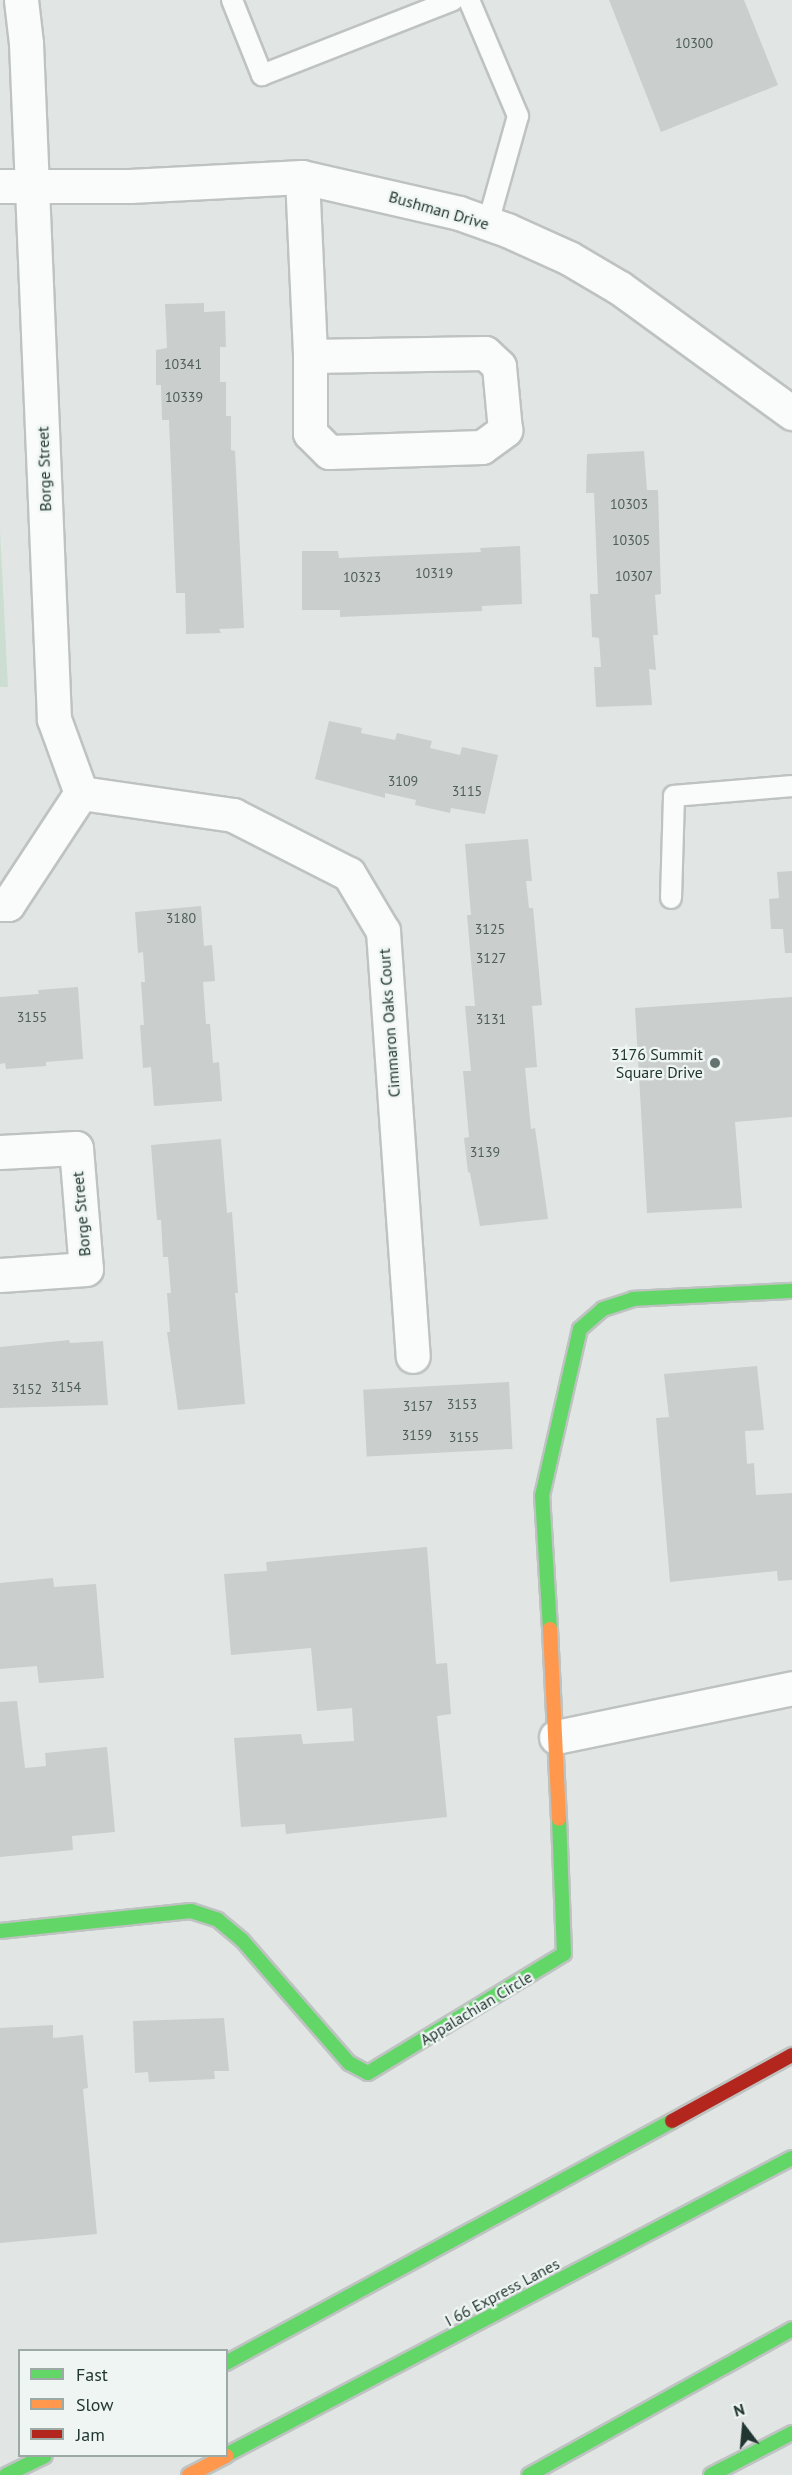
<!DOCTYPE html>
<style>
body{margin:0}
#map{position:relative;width:792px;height:2475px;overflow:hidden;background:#e1e6e4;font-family:"PT Sans",sans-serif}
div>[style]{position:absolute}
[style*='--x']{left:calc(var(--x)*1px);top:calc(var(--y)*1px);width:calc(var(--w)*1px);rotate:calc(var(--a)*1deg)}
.green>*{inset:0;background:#ccded2}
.building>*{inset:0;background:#cacecd;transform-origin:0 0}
.roads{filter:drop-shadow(2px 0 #bec3c1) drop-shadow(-2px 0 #bec3c1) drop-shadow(0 2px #bec3c1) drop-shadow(0 -2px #bec3c1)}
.lane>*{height:20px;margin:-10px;padding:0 10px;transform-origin:10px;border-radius:10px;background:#fafbfb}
.street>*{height:33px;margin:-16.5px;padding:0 16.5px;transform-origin:16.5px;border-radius:16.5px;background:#fafbfb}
.fast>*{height:14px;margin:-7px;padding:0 7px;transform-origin:7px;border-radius:7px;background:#63d668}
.slow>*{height:14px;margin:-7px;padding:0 7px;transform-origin:7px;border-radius:7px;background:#ff974d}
.jam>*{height:14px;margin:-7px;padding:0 7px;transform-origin:7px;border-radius:7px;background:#b3261e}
.dots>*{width:16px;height:16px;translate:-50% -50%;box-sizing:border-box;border:3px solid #eef5f2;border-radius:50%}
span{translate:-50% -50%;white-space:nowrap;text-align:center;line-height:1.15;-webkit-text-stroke:4.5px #eef5f2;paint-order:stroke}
.number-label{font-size:14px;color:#4d5d59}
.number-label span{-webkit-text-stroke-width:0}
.street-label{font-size:16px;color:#223631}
.poi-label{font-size:16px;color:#223631}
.right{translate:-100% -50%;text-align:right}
.legend{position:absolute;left:18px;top:2349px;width:210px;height:108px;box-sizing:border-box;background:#eef5f2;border:2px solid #9ca9a5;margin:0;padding:8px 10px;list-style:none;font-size:18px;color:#223631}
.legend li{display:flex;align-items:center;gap:12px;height:30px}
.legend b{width:30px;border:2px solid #9ca9a5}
.north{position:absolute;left:714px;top:2397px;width:60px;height:60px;-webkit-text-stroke:4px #eef5f2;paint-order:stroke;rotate:344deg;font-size:16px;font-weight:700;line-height:24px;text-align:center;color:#223631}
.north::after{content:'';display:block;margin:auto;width:21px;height:27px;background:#223631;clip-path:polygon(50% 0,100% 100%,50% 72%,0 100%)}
</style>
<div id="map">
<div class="green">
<div style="clip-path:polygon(0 530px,8px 687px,0 687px)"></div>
</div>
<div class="building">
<div style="clip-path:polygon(609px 0,744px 0,778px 85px,661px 132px)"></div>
<div style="clip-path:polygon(204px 303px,204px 312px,225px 311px,226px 347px,220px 347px,220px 382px,226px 382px,226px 416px,231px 416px,231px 450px,235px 451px,244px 628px,219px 629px,221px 633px,186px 634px,185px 593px,176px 593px,169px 420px,162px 420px,161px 385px,156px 385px,156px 350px,167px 348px,165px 304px)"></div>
<div style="clip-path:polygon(644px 451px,647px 490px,658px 490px,661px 594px,655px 595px,658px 635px,653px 635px,656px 670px,649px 669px,652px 705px,596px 707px,594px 667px,601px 667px,599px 638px,592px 637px,590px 594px,598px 594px,594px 493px,586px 493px,587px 454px)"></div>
<div style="clip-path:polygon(520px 546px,522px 604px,482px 606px,482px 611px,340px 617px,340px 610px,302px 610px,302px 551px,338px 551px,339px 558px,481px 552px,480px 548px)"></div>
<div style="clip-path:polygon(329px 721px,362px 728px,361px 733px,395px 740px,397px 733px,432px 741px,430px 748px,460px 755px,462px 747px,498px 755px,485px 814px,451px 808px,450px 813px,415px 805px,416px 800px,385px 793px,385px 798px,315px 779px)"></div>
<div style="clip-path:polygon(528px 839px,532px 881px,526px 881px,529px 908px,533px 908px,542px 1005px,532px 1006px,537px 1067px,525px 1068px,531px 1129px,535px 1128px,548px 1219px,480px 1226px,470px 1173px,468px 1172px,464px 1138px,469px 1137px,463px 1071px,471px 1071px,465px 1006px,475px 1006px,467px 915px,471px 915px,465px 844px)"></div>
<div style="clip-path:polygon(792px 871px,792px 953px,785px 953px,783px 929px,771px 929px,769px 899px,779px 898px,777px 872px)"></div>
<div style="clip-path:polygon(201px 906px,204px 946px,212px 945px,215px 981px,203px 982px,206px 1024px,210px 1024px,213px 1063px,219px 1062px,222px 1101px,154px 1106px,151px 1067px,143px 1068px,140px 1025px,144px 1025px,141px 982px,145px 982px,143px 952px,138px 953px,135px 912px)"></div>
<div style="clip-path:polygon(78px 987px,83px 1059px,46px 1062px,46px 1066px,6px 1069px,5px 1063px,0 1064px,0 997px,39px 994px,38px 990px)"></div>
<div style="clip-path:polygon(792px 997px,792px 1117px,735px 1122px,742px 1208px,647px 1213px,635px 1008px)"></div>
<div style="clip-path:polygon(221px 1139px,227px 1213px,232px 1212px,238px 1293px,235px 1293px,245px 1404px,178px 1410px,167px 1332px,170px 1332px,167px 1293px,171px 1293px,168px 1257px,163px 1257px,161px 1220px,157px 1220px,151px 1145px)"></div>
<div style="clip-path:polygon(69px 1340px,70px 1343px,103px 1341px,108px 1405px,0 1408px,0 1347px)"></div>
<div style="clip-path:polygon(757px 1366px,764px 1430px,745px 1431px,747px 1464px,754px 1463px,756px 1495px,792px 1493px,792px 1580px,778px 1581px,777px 1571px,670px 1582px,656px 1418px,669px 1417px,664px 1374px)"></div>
<div style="left:509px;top:1382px;width:67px;height:146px;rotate:87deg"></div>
<div style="clip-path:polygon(427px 1547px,436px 1664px,447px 1663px,451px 1714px,437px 1716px,447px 1817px,286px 1834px,285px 1824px,241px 1827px,234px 1738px,301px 1734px,303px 1744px,354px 1741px,352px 1708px,317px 1711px,311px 1648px,231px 1655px,224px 1574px,267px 1571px,266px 1562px)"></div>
<div style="clip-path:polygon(53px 1578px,54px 1587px,96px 1584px,104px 1678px,39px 1683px,37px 1666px,0 1669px,0 1583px)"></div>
<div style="clip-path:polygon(17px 1701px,25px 1768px,46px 1766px,45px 1753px,107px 1747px,115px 1832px,72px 1836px,73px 1850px,0 1857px,0 1702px)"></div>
<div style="clip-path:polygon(224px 2018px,229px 2071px,214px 2071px,215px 2079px,149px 2082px,148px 2072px,135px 2073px,133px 2021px)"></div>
<div style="clip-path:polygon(53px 2025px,53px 2038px,83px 2035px,88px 2088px,83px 2089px,97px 2234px,0 2243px,0 2028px)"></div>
</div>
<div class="roads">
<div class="lane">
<div style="--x:232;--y:0;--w:81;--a:68.2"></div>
<div style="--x:262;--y:75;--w:205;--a:-21.4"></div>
<div style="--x:469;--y:0;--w:126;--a:67.1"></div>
<div style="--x:518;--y:116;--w:111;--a:105.7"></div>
<div style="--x:671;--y:898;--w:102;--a:-88.3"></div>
<div style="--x:674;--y:796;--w:118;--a:-4.8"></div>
</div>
<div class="street">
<div style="--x:21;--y:0;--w:43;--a:83.4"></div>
<div style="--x:26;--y:43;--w:677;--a:87.63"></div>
<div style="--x:54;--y:719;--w:79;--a:70"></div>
<div style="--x:302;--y:177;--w:179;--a:87.4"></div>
<div style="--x:310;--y:356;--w:77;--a:90"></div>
<div style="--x:310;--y:433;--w:27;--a:45"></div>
<div style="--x:329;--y:452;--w:153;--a:-1.9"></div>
<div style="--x:482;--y:447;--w:29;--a:-36"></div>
<div style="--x:505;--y:430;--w:64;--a:-95.4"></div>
<div style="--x:499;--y:366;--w:19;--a:-137"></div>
<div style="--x:485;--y:353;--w:175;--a:179"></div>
<div style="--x:0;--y:186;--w:130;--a:0"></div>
<div style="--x:130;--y:186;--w:172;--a:-3"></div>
<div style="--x:302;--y:177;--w:161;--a:12.9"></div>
<div style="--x:459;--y:213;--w:51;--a:19.5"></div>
<div style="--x:507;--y:230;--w:68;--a:24.3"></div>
<div style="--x:569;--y:258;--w:59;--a:30.5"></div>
<div style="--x:620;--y:288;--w:213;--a:36"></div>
<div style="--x:81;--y:793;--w:154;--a:8.2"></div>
<div style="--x:233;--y:815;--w:130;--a:27"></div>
<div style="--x:349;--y:874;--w:66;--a:59.2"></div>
<div style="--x:383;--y:931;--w:426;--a:86"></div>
<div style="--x:0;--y:904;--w:8;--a:0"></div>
<div style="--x:8;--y:904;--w:133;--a:-56.7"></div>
<div style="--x:0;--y:1152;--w:76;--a:-3"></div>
<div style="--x:76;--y:1148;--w:121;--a:85.3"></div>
<div style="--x:86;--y:1269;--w:86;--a:176"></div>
<div style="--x:556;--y:1737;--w:241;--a:-11.7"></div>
</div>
<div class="fast">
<div style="--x:550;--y:1629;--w:133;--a:-93.4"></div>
<div style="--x:542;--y:1496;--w:171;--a:-77.2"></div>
<div style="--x:580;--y:1329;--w:30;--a:-41"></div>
<div style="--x:603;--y:1309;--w:32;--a:-18"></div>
<div style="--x:633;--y:1299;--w:159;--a:-2.9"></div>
<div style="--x:0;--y:1931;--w:192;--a:-6"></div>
<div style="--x:191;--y:1911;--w:28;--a:18"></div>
<div style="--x:218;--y:1920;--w:31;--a:40"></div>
<div style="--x:242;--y:1940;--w:163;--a:49"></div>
<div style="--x:349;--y:2063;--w:21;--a:28"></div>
<div style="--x:368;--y:2073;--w:229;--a:-31.3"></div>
<div style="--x:564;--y:1954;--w:135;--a:-92.1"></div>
<div style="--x:226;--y:2363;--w:507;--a:-28.48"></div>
<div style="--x:226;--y:2455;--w:639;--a:-27.69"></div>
<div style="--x:6;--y:2475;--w:43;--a:-26"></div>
<div style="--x:529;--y:2475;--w:301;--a:-29"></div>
<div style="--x:711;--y:2475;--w:91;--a:-27.4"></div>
</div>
<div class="slow">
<div style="--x:550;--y:1629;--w:190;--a:87.3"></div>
<div style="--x:189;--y:2475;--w:42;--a:-27.2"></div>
</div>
<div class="jam">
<div style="--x:672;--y:2121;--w:137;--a:-28.8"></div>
</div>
</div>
<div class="dots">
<div style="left:715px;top:1063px;background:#657470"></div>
</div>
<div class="number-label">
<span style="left:694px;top:43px">10300</span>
<span style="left:183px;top:364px">10341</span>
<span style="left:184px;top:397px">10339</span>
<span style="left:629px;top:504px">10303</span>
<span style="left:631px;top:540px">10305</span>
<span style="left:434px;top:573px">10319</span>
<span style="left:634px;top:576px">10307</span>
<span style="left:362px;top:577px">10323</span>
<span style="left:403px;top:781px">3109</span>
<span style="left:467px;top:791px">3115</span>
<span style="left:181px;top:918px">3180</span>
<span style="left:490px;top:929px">3125</span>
<span style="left:491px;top:958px">3127</span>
<span style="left:32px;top:1017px">3155</span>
<span style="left:491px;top:1019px">3131</span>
<span style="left:485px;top:1152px">3139</span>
<span style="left:66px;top:1387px">3154</span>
<span style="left:27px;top:1389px">3152</span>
<span style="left:462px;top:1404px">3153</span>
<span style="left:418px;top:1406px">3157</span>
<span style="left:417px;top:1435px">3159</span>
<span style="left:464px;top:1437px">3155</span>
</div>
<div class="street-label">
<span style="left:439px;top:210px;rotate:16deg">Bushman Drive</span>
<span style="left:44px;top:469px;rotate:-92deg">Borge Street</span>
<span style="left:389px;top:1023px;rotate:-94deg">Cimmaron Oaks Court</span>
<span style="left:81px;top:1214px;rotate:-95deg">Borge Street</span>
<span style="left:476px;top:2008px;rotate:-31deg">Appalachian Circle</span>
<span style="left:502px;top:2292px;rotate:-28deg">I 66 Express Lanes</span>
</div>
<div class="poi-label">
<span class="right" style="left:703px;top:1063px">3176 Summit<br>Square Drive</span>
</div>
<ul class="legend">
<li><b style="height:8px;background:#63d668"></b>Fast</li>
<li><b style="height:8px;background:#ff974d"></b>Slow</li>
<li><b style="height:8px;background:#b3261e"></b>Jam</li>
</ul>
<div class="north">N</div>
</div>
